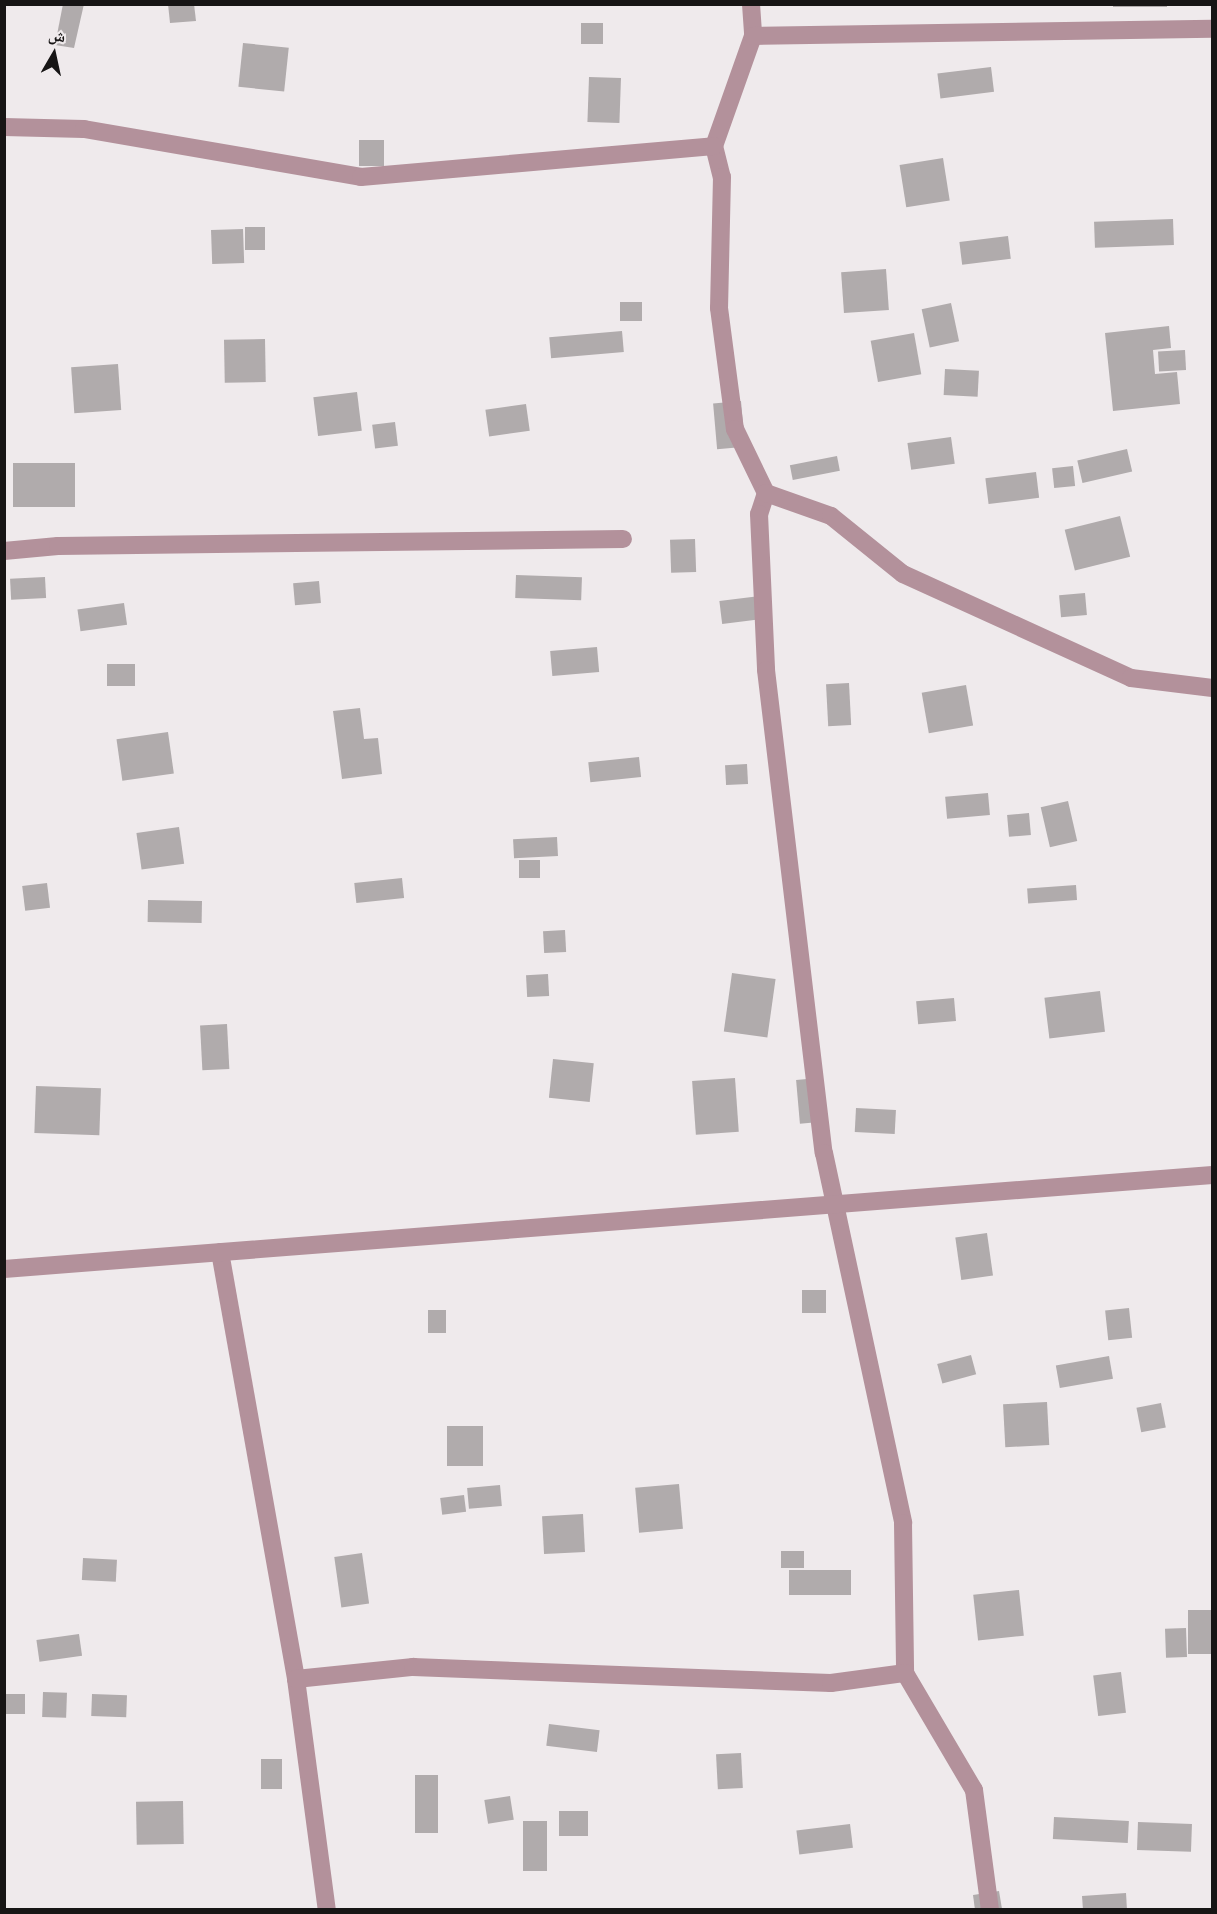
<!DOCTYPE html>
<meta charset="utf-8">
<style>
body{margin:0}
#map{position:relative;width:1217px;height:1914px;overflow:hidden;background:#efeaec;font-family:Figtree,"Noto Naskh Arabic",sans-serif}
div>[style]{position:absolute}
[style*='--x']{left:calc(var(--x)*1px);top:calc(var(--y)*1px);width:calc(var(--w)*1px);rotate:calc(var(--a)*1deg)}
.building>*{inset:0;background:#b0abac;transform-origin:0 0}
.minor>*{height:18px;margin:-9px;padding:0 9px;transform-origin:9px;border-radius:9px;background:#b3919b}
span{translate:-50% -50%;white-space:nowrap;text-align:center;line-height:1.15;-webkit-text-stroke:6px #efeaec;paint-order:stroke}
.frame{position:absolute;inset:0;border:6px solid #171515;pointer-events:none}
.north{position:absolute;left:24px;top:24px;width:60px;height:60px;-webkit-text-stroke:4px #efeaec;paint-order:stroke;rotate:9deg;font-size:16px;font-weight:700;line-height:24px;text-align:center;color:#171515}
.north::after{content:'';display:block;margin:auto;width:21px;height:27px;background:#171515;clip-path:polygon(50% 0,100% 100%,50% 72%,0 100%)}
</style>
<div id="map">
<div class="building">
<div style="clip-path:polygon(63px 4px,84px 4px,74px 48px,55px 45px)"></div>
<div style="clip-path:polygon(168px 4px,194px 4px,196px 21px,170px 23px)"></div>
<div style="left:1113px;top:4px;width:54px;height:3px"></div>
<div style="left:581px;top:23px;width:22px;height:21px"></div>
<div style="left:243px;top:43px;width:46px;height:44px;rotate:6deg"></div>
<div style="left:991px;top:67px;width:25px;height:54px;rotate:83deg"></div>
<div style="left:589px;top:77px;width:32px;height:45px;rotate:2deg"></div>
<div style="left:359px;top:140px;width:25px;height:26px"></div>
<div style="left:943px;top:158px;width:43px;height:44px;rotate:81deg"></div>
<div style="left:1173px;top:219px;width:26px;height:79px;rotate:88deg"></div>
<div style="left:245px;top:227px;width:20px;height:23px"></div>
<div style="left:243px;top:229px;width:34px;height:32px;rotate:88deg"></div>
<div style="left:1008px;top:236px;width:23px;height:49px;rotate:83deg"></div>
<div style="left:886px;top:269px;width:41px;height:45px;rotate:86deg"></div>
<div style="left:620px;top:302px;width:22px;height:19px"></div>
<div style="left:951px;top:303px;width:39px;height:30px;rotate:78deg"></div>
<div style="clip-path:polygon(1169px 326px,1171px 348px,1153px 350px,1155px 374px,1177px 372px,1180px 404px,1113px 411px,1105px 333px)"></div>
<div style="left:622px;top:331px;width:21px;height:73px;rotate:85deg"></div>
<div style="left:914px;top:333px;width:42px;height:44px;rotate:80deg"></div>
<div style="left:265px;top:339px;width:43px;height:41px;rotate:89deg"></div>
<div style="left:1185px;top:350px;width:20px;height:27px;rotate:87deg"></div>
<div style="left:118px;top:364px;width:46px;height:47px;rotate:86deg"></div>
<div style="left:945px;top:369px;width:34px;height:26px;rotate:3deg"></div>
<div style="left:357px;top:392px;width:39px;height:44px;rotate:83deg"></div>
<div style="left:741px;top:401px;width:46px;height:28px;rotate:85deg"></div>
<div style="left:526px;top:404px;width:27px;height:41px;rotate:82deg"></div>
<div style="left:395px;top:422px;width:24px;height:23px;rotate:83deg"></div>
<div style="left:951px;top:437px;width:27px;height:44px;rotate:82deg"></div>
<div style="left:1127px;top:449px;width:23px;height:51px;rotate:77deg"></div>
<div style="left:837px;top:456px;width:15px;height:48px;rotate:79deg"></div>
<div style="left:13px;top:463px;width:62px;height:44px"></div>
<div style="left:1073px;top:466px;width:20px;height:21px;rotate:84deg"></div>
<div style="left:1036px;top:472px;width:26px;height:51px;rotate:83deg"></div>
<div style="left:1120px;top:516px;width:42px;height:57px;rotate:76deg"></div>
<div style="left:695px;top:539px;width:33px;height:25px;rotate:88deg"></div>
<div style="left:516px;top:575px;width:66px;height:23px;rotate:2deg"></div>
<div style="left:45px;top:577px;width:21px;height:35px;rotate:87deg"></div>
<div style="left:319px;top:581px;width:22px;height:26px;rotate:85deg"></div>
<div style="left:1085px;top:593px;width:22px;height:26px;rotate:85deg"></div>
<div style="left:769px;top:595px;width:23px;height:50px;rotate:83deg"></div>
<div style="left:124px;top:603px;width:22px;height:47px;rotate:82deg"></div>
<div style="left:597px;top:647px;width:25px;height:47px;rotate:85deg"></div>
<div style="left:107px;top:664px;width:28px;height:22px"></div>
<div style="left:849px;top:683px;width:42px;height:23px;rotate:87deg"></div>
<div style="left:966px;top:685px;width:41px;height:45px;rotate:80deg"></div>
<div style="clip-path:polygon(360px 708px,364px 739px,378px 738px,382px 774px,342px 779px,333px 711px)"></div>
<div style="left:168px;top:732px;width:42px;height:52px;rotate:82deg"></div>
<div style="left:639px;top:757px;width:20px;height:51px;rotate:84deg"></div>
<div style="left:747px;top:764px;width:20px;height:22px;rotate:87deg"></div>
<div style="left:988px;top:793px;width:22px;height:43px;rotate:85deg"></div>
<div style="left:1068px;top:801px;width:41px;height:28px;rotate:77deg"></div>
<div style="left:1029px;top:813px;width:22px;height:22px;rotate:85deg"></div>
<div style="left:179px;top:827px;width:37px;height:43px;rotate:82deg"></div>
<div style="left:557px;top:837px;width:19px;height:44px;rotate:87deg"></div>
<div style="left:519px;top:860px;width:21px;height:18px"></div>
<div style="left:402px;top:878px;width:20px;height:48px;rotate:84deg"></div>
<div style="left:47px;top:883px;width:25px;height:25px;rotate:83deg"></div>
<div style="left:1076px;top:885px;width:15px;height:49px;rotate:86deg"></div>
<div style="left:148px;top:900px;width:54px;height:22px;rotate:1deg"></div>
<div style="left:565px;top:930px;width:22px;height:22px;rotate:87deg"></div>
<div style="left:732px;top:973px;width:44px;height:59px;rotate:8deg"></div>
<div style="left:548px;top:974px;width:22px;height:22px;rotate:87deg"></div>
<div style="left:1100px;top:991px;width:41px;height:56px;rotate:83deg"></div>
<div style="left:954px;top:998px;width:23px;height:38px;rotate:85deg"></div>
<div style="left:227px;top:1024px;width:45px;height:27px;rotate:87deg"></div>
<div style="left:553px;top:1059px;width:41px;height:39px;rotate:6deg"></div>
<div style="left:735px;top:1078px;width:54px;height:43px;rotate:86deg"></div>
<div style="left:818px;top:1078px;width:44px;height:22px;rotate:85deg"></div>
<div style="left:36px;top:1086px;width:65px;height:47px;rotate:2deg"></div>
<div style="left:856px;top:1108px;width:40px;height:24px;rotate:3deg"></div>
<div style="left:987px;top:1233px;width:43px;height:32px;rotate:82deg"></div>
<div style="left:802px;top:1290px;width:24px;height:23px"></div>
<div style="left:1129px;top:1308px;width:30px;height:24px;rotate:84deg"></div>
<div style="left:428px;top:1310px;width:18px;height:23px"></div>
<div style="left:971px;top:1355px;width:20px;height:35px;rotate:75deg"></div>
<div style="left:1109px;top:1356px;width:23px;height:54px;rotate:80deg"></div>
<div style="left:1047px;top:1402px;width:43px;height:44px;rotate:87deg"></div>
<div style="left:1161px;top:1403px;width:25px;height:25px;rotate:79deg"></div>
<div style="left:447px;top:1426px;width:36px;height:40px"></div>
<div style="left:679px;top:1484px;width:45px;height:44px;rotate:85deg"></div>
<div style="left:500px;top:1485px;width:21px;height:33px;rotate:85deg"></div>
<div style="left:464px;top:1495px;width:17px;height:24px;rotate:83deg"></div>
<div style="left:583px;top:1514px;width:38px;height:41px;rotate:87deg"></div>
<div style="left:804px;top:1551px;width:17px;height:23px;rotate:90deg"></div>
<div style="left:362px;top:1553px;width:51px;height:28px;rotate:82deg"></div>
<div style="left:83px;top:1558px;width:34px;height:22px;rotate:3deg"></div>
<div style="left:851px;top:1570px;width:25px;height:62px;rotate:90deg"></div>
<div style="left:1019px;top:1590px;width:46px;height:46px;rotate:84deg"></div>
<div style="left:1212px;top:1610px;width:44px;height:24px;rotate:90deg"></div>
<div style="left:1186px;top:1628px;width:29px;height:21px;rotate:88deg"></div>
<div style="left:79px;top:1634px;width:22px;height:43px;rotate:82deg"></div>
<div style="left:1121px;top:1672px;width:41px;height:28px;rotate:83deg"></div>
<div style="left:43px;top:1692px;width:24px;height:25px;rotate:2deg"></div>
<div style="left:4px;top:1694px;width:21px;height:20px"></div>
<div style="left:92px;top:1694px;width:35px;height:22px;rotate:2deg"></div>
<div style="left:549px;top:1724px;width:51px;height:22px;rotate:7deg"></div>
<div style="left:741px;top:1753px;width:35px;height:25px;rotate:87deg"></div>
<div style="left:261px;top:1759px;width:21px;height:30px"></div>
<div style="left:415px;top:1775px;width:23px;height:58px"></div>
<div style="left:510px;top:1796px;width:24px;height:26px;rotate:81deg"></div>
<div style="left:183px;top:1801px;width:43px;height:47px;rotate:89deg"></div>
<div style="left:559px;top:1811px;width:29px;height:25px"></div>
<div style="left:1054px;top:1817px;width:75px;height:22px;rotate:3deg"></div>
<div style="left:523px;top:1821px;width:24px;height:50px"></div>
<div style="left:1138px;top:1822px;width:54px;height:28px;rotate:2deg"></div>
<div style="left:850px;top:1824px;width:24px;height:54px;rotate:83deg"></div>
<div style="clip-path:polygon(999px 1891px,1002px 1909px,975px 1910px,973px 1895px)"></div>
<div style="clip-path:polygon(1126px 1893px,1127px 1910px,1083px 1910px,1082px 1896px)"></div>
</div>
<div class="minor">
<div style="--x:751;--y:4;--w:32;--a:86"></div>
<div style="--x:753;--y:36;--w:117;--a:109.5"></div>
<div style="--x:714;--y:146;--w:32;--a:76"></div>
<div style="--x:722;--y:177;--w:131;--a:91.3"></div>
<div style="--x:719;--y:308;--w:122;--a:82.5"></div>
<div style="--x:735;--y:429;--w:71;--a:64.2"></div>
<div style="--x:766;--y:493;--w:22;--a:108"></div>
<div style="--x:759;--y:514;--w:156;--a:87.4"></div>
<div style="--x:766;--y:670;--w:486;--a:83.2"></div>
<div style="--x:824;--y:1153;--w:378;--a:77.9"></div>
<div style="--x:903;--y:1523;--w:150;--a:89.2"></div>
<div style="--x:905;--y:1673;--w:136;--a:59.5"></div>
<div style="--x:974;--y:1790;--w:121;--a:82.4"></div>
<div style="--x:753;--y:36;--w:459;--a:-0.9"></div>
<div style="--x:4;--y:127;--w:80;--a:1.4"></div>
<div style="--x:84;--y:129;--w:281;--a:9.8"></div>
<div style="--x:361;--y:177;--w:354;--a:-5"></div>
<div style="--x:766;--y:493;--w:69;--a:19.5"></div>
<div style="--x:831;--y:516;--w:92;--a:38.9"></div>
<div style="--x:903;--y:574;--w:251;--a:24.5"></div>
<div style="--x:1131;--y:678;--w:82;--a:7"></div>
<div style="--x:4;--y:551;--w:54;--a:-5.3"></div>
<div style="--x:58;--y:546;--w:565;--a:-0.71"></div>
<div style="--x:220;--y:1252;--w:434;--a:79.9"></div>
<div style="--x:296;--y:1679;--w:233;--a:82.4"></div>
<div style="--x:4;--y:1269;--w:1212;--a:-4.45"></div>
<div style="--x:296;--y:1679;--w:118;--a:-5.9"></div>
<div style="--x:413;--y:1667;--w:418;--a:2.2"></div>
<div style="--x:831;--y:1683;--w:75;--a:-7.7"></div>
</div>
<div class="frame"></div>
<div class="north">ش</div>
</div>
